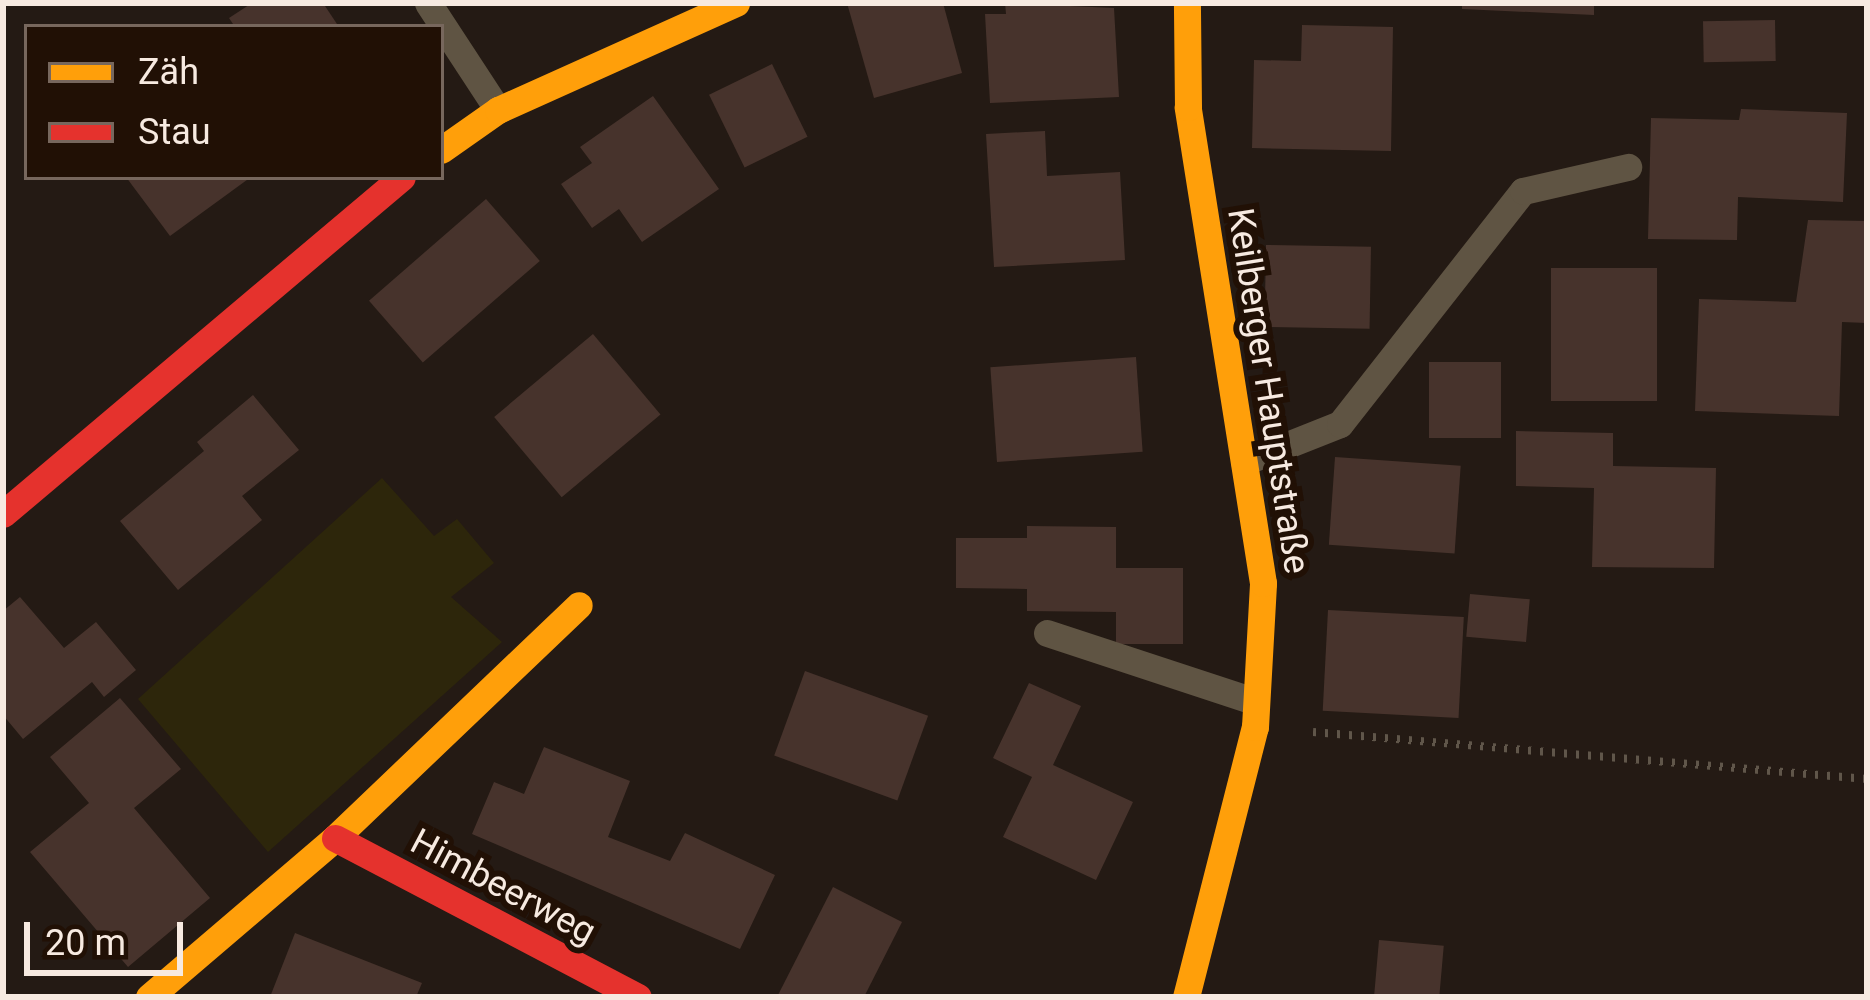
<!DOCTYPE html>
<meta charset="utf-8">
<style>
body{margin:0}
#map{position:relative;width:1870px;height:1000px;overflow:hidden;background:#241a14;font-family:Roboto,sans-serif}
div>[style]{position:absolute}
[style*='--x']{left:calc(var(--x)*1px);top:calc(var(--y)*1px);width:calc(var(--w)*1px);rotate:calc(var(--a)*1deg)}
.green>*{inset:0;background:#2d260b}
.building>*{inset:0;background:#47332c;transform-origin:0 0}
.path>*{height:8px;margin-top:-4px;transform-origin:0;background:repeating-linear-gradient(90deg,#60564a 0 3px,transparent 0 12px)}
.lane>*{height:27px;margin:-13.5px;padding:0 13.5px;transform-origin:13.5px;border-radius:13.5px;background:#5f5443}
.slow>*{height:27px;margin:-13.5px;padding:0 13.5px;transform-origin:13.5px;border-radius:13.5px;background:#ff9f0a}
.jam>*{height:27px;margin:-13.5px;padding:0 13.5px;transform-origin:13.5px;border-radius:13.5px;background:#e5322d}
span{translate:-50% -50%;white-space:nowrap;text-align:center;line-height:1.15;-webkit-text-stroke:12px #211005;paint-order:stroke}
.street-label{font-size:36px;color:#f7eae1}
.frame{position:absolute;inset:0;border:6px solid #f7eae1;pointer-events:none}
.legend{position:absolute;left:24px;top:24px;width:420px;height:156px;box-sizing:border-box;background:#211005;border:3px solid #77675d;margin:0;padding:15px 21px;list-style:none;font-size:36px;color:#f7eae1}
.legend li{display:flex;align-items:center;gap:24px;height:60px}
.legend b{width:60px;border:3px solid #77675d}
.scale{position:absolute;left:24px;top:922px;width:159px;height:54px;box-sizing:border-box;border:6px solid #f7eae1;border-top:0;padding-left:15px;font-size:36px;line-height:42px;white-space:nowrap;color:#f7eae1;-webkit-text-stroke:9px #211005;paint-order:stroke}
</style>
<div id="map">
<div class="green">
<div style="clip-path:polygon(382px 478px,434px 536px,457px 519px,494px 563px,451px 597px,502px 642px,268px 852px,138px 699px)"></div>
</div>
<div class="building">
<div style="clip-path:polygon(252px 3px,323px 3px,339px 27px,235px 27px,229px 18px)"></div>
<div style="clip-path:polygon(847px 3px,943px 3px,962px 73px,874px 98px)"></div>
<div style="clip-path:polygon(1005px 3px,1114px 8px,1119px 97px,990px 103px,985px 14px,1006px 14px)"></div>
<div style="clip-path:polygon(1462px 3px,1594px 3px,1594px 15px,1462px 9px)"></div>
<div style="left:1775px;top:20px;width:41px;height:72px;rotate:89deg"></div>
<div style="clip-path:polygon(1302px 25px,1393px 27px,1391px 151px,1252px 148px,1254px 60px,1301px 61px)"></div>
<div style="left:772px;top:64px;width:81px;height:70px;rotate:64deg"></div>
<div style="clip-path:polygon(653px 96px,719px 189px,642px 242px,619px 209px,592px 228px,561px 184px,592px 163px,580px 147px)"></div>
<div style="clip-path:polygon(1741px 109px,1847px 113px,1843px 202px,1738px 197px,1737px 240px,1648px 239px,1651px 118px,1739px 120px)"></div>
<div style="clip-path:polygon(1045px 131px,1047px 176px,1120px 172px,1125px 260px,994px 267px,986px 134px)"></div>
<div style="clip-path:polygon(126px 177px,251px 177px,170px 236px)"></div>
<div style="left:486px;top:199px;width:82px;height:155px;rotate:49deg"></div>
<div style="clip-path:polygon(1808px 220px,1866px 221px,1867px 323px,1842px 322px,1839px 416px,1695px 411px,1699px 299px,1796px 302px)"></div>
<div style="left:1266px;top:245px;width:105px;height:82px;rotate:1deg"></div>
<div style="left:1551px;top:268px;width:106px;height:133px"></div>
<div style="left:593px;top:334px;width:105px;height:129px;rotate:50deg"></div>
<div style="left:1136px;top:357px;width:95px;height:146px;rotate:86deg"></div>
<div style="left:1429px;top:362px;width:72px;height:76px"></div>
<div style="clip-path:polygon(253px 395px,299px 450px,242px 496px,262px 520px,178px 590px,120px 521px,204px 451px,197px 442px)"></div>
<div style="clip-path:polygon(1516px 431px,1613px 433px,1613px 466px,1716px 468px,1714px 568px,1592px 567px,1594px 488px,1516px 486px)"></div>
<div style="left:1335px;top:457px;width:126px;height:88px;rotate:4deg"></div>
<div style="clip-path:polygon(1027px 526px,1116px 527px,1116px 568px,1183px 568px,1183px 644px,1116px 644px,1116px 612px,1027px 611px,1027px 589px,956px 588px,956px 538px,1027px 538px)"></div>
<div style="left:1470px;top:594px;width:60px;height:43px;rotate:5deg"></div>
<div style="clip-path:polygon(20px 597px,64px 648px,96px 622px,136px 670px,104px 697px,92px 682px,23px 739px,3px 715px,3px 611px)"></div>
<div style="left:1328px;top:610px;width:136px;height:101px;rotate:3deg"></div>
<div style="left:805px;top:671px;width:131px;height:90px;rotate:20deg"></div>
<div style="clip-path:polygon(1029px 683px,1081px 706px,1053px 765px,1133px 802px,1096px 880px,1003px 837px,1032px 777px,993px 758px)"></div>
<div style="clip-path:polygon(120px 698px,181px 769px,134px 808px,210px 898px,128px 967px,30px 852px,89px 803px,50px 757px)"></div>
<div style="clip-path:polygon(544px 747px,630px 781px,608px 837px,670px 861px,685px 833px,775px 875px,740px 949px,472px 834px,494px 782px,524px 794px)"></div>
<div style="clip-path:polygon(833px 887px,902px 922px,864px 997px,777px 997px)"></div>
<div style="clip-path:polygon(295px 933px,422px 983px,416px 997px,270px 997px)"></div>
<div style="left:1379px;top:940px;width:65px;height:57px;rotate:5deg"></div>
</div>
<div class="path">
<div style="--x:1313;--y:732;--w:556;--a:4.85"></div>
</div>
<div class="lane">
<div style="--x:428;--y:3;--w:128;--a:56.8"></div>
<div style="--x:1244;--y:462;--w:103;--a:-21.6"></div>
<div style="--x:1340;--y:424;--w:296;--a:-51.9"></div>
<div style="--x:1523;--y:191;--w:108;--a:-12.9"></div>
<div style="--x:1047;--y:633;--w:218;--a:18.2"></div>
</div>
<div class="slow">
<div style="--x:441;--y:150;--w:70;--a:-35.1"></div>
<div style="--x:498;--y:110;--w:261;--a:-24.2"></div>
<div style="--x:149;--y:997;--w:245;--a:-40.5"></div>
<div style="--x:335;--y:838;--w:337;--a:-43.7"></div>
<div style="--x:1186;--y:997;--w:279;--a:-75.7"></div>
<div style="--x:1255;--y:727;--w:144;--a:-86.8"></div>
<div style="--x:1263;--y:583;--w:482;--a:-99"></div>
<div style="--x:1188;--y:107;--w:104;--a:-90.6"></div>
</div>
<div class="jam">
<div style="--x:3;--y:514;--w:522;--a:-40.18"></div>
<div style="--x:335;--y:838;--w:342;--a:27.7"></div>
</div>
<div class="street-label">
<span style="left:1268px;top:391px;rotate:81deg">Keilberger Hauptstraße</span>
<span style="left:503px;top:887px;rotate:28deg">Himbeerweg</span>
</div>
<div class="frame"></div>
<ul class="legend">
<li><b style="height:15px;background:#ff9f0a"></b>Zäh</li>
<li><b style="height:15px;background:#e5322d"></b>Stau</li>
</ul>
<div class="scale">20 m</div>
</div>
